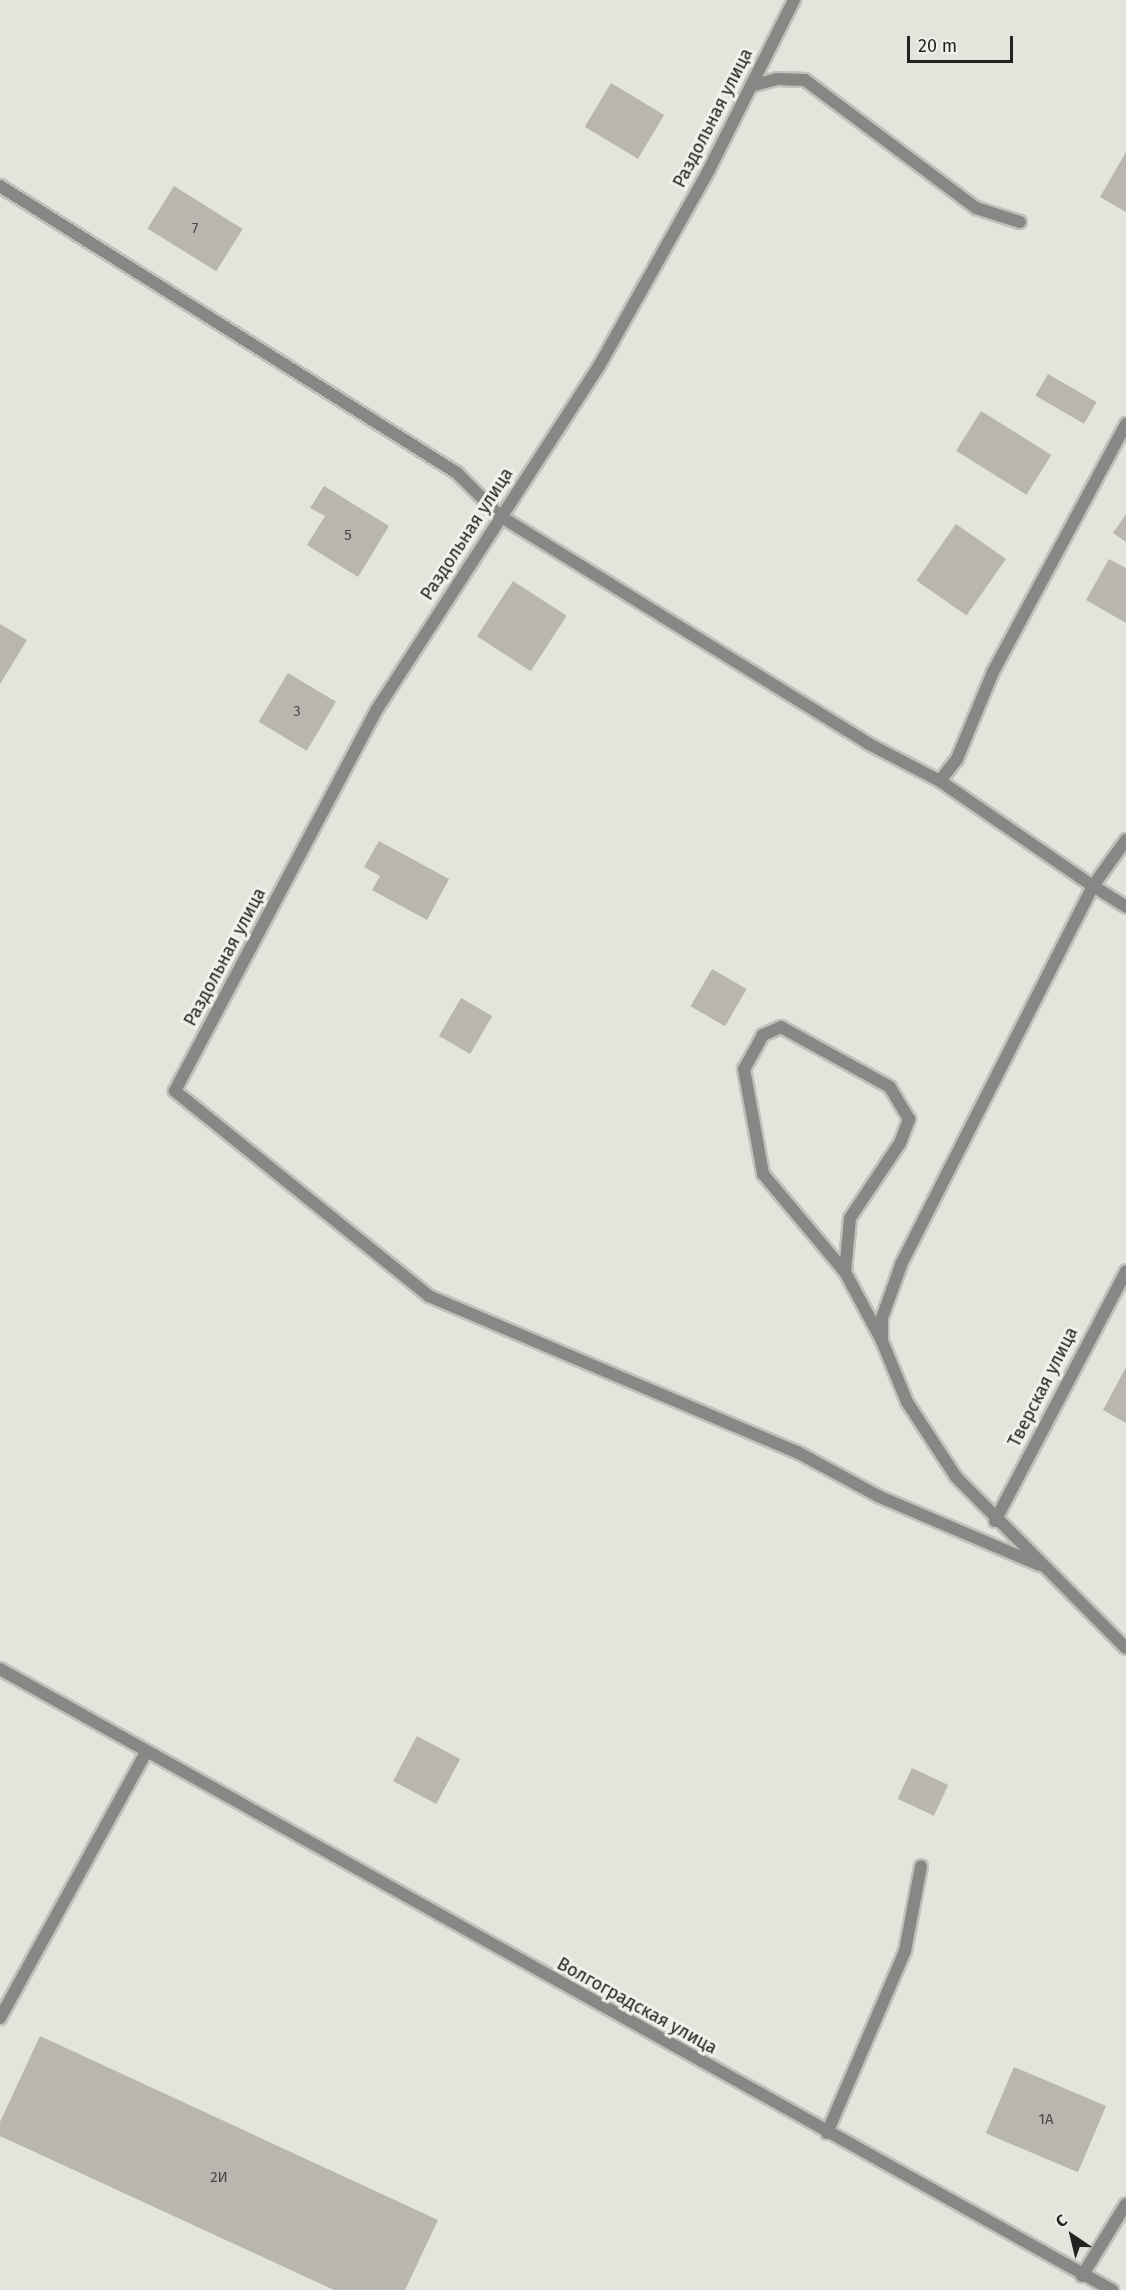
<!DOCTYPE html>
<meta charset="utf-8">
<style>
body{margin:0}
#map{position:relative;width:1126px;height:2290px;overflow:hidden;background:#e3e4dc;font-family:"Fira Sans",sans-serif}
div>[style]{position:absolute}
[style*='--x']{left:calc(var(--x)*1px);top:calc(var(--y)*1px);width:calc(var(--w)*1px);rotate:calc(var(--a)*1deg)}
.building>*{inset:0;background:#b9b6af;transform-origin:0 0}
.roads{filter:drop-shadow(2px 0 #c0c1ba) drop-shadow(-2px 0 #c0c1ba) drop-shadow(0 2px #c0c1ba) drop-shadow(0 -2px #c0c1ba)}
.lane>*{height:12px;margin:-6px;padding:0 6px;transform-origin:6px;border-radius:6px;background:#868885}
.street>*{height:12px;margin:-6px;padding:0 6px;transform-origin:6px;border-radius:6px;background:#868885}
span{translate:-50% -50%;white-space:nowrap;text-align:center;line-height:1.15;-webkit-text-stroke:6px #f1f1ea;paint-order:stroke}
.number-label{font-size:15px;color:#484844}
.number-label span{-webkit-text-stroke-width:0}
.street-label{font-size:18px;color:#232321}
.north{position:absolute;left:1042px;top:2206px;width:60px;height:60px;-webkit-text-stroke:4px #f1f1ea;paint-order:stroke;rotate:325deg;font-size:16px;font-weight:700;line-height:24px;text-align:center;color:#232321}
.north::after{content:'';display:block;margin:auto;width:21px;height:27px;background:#232321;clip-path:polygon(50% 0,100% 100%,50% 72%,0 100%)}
.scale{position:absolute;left:907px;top:36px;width:106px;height:27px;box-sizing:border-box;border:3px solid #232321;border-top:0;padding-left:8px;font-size:18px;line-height:21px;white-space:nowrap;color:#232321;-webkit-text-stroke:4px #f1f1ea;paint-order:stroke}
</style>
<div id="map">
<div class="building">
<div style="left:611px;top:83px;width:62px;height:51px;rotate:31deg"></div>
<div style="clip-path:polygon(1126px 152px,1126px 212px,1100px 197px)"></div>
<div style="left:174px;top:186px;width:81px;height:50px;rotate:32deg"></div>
<div style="left:1048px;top:374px;width:56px;height:25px;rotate:30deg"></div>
<div style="left:981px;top:411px;width:83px;height:47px;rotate:32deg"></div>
<div style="clip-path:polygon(324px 486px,389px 526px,358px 577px,307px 545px,325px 516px,310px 508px)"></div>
<div style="clip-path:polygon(1126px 514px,1126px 542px,1113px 533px)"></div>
<div style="left:956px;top:524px;width:61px;height:69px;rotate:35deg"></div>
<div style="clip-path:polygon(1109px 559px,1126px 568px,1126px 623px,1086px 600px)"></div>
<div style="left:513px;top:581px;width:64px;height:66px;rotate:33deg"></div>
<div style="clip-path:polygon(0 624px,27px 640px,0 684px)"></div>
<div style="left:288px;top:673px;width:56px;height:57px;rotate:31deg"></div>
<div style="clip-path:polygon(379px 841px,449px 879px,427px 920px,372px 890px,380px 876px,364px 867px)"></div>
<div style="left:712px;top:969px;width:40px;height:43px;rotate:30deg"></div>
<div style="left:461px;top:998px;width:36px;height:44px;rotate:30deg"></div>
<div style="clip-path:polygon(1126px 1367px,1126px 1423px,1103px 1410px)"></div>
<div style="left:417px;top:1736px;width:49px;height:51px;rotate:28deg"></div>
<div style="left:912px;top:1768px;width:40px;height:34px;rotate:25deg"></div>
<div style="clip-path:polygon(40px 2036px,438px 2220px,405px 2290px,334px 2290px,0 2136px,0 2122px)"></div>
<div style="left:1014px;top:2067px;width:100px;height:72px;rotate:23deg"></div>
</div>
<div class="roads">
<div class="lane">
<div style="--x:751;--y:86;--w:27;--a:-15"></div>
<div style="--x:777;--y:79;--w:28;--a:2"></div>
<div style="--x:805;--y:80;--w:214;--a:36.8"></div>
<div style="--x:976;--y:208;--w:46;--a:17.7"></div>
<div style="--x:845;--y:1272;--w:54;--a:-84.7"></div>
<div style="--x:850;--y:1218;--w:90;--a:-56.3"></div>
<div style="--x:900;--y:1143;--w:26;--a:-69"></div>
<div style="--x:909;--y:1119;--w:37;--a:-121"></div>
<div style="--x:890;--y:1087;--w:124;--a:-151.2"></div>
<div style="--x:781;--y:1027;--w:20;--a:156"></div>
<div style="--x:763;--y:1035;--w:39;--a:119"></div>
<div style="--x:744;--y:1069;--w:107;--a:79.7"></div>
<div style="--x:763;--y:1174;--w:128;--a:50.1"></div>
<div style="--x:845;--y:1272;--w:78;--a:61.8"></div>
<div style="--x:0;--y:2018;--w:303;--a:-61.2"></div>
<div style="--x:827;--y:2133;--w:198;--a:-66.8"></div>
<div style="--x:905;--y:1951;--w:86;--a:-79.3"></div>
</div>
<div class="street">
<div style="--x:794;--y:0;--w:190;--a:116.6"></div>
<div style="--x:709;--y:170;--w:225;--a:119.3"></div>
<div style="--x:599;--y:366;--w:409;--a:122.9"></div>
<div style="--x:377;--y:709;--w:432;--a:117.9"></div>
<div style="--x:175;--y:1091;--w:326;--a:38.9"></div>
<div style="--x:429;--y:1296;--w:400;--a:23"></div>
<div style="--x:797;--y:1452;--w:92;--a:28.5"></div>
<div style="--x:878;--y:1496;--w:176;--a:23.1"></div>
<div style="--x:0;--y:186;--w:540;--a:32.13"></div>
<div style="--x:457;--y:473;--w:61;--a:45"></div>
<div style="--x:500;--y:516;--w:434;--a:31.7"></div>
<div style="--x:869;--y:744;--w:80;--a:27.5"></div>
<div style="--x:1126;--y:424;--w:281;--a:118.2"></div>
<div style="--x:993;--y:672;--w:94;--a:112.5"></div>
<div style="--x:957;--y:759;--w:28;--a:128"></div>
<div style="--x:940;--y:781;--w:186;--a:34.5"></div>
<div style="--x:1093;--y:886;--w:425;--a:116.9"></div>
<div style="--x:901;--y:1265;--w:56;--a:109.7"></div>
<div style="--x:882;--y:1318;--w:23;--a:90"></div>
<div style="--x:882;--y:1341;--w:66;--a:67.7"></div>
<div style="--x:907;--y:1402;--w:90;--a:56.8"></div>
<div style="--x:956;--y:1477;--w:241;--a:45.2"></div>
<div style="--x:1126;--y:840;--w:57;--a:125.7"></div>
<div style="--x:1093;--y:886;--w:39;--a:32"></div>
<div style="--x:995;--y:1521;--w:282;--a:-62.3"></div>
<div style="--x:0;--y:1669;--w:1274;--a:29.18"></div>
<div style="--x:1082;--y:2276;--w:84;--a:-58.6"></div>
</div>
</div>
<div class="number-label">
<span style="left:195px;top:229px">7</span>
<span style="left:348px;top:536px">5</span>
<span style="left:297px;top:712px">3</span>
<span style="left:1046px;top:2120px">1А</span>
<span style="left:219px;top:2178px">2И</span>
</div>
<div class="street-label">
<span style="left:713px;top:118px;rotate:-63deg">Раздольная улица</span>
<span style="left:467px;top:534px;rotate:-57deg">Раздольная улица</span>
<span style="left:225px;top:957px;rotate:-62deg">Раздольная улица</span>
<span style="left:1043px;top:1387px;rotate:-63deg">Тверская улица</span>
<span style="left:637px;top:2006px;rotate:29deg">Волгоградская улица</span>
</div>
<div class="north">С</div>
<div class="scale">20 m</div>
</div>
